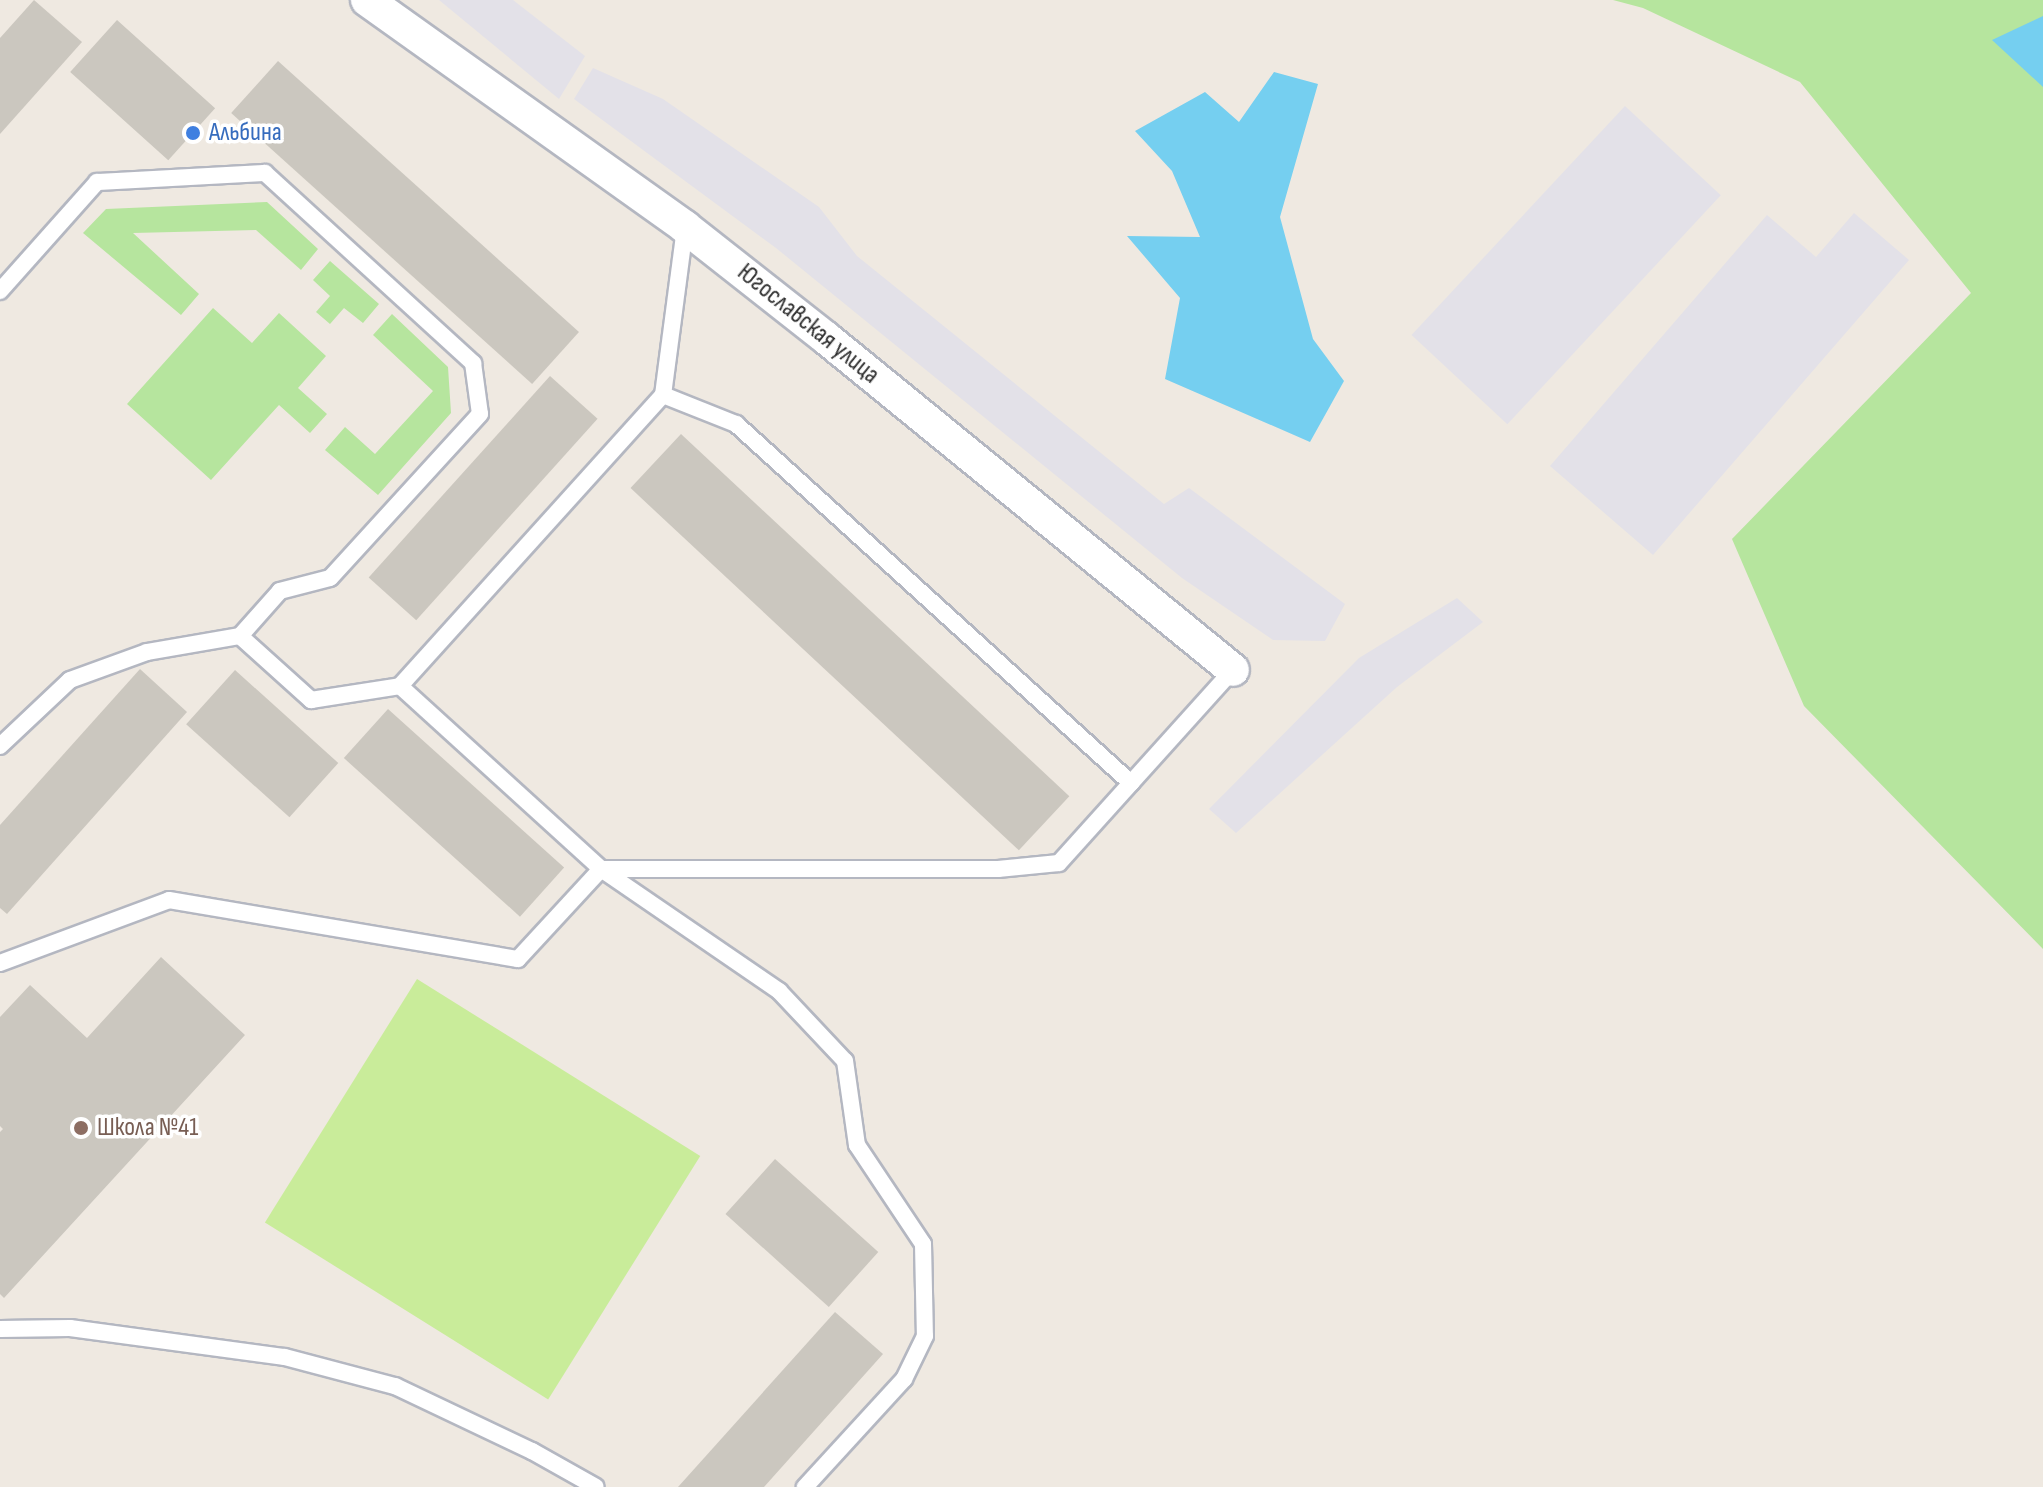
<!DOCTYPE html>
<meta charset="utf-8">
<style>
body{margin:0}
#map{position:relative;width:2043px;height:1487px;overflow:hidden;background:#efe9e1;font-family:"Sofia Sans Condensed",sans-serif}
div>[style]{position:absolute}
[style*='--x']{left:calc(var(--x)*1px);top:calc(var(--y)*1px);width:calc(var(--w)*1px);rotate:calc(var(--a)*1deg)}
.industrial>*{inset:0;background:#e3e1e8;transform-origin:0 0}
.green>*{inset:0;background:#b6e59e}
.pitch>*{inset:0;background:#c9ec9a;transform-origin:0 0}
.water>*{inset:0;background:#75cff0}
.building>*{inset:0;background:#cbc7bf;transform-origin:0 0}
.roads{filter:drop-shadow(2px 0 #b4b7c1) drop-shadow(-2px 0 #b4b7c1) drop-shadow(0 2px #b4b7c1) drop-shadow(0 -2px #b4b7c1)}
.lane>*{height:16px;margin:-8px;padding:0 8px;transform-origin:8px;border-radius:8px;background:#fff}
.street>*{height:32px;margin:-16px;padding:0 16px;transform-origin:16px;border-radius:16px;background:#fff}
.dots>*{width:22px;height:22px;translate:-50% -50%;box-sizing:border-box;border:4px solid #fff;border-radius:50%}
span{translate:-50% -50%;white-space:nowrap;text-align:center;line-height:1.15;-webkit-text-stroke:7px #fff;paint-order:stroke}
.shop-label{font-size:26px;color:#366cbe}
.left{translate:0 -50%;text-align:left}
.street-label{font-size:26px;color:#2e2e2e}
.education-label{font-size:26px;color:#785e54}
</style>
<div id="map">
<div class="industrial">
<div style="clip-path:polygon(439px 0,513px 0,585px 56px,559px 99px)"></div>
<div style="clip-path:polygon(593px 68px,663px 99px,819px 207px,857px 256px,1164px 504px,1189px 488px,1345px 604px,1325px 641px,1273px 640px,1182px 578px,776px 248px,574px 99px)"></div>
<div style="left:1625px;top:106px;width:131px;height:313px;rotate:43deg"></div>
<div style="clip-path:polygon(1854px 213px,1909px 260px,1653px 555px,1550px 466px,1767px 215px,1816px 257px)"></div>
<div style="clip-path:polygon(1457px 598px,1483px 622px,1397px 687px,1236px 833px,1209px 809px,1359px 658px)"></div>
</div>
<div class="green">
<div style="clip-path:polygon(1613px 0,2043px 0,2043px 949px,1804px 706px,1732px 539px,1971px 293px,1800px 82px,1643px 8px)"></div>
<div style="clip-path:polygon(267px 202px,318px 249px,301px 270px,256px 230px,133px 233px,199px 294px,181px 315px,83px 233px,106px 209px)"></div>
<div style="clip-path:polygon(330px 261px,379px 304px,363px 323px,344px 308px,330px 324px,316px 312px,330px 296px,313px 280px)"></div>
<div style="clip-path:polygon(213px 308px,252px 343px,279px 313px,326px 356px,298px 388px,327px 414px,310px 433px,279px 405px,211px 480px,127px 404px)"></div>
<div style="clip-path:polygon(392px 314px,448px 367px,451px 413px,378px 495px,325px 450px,345px 427px,375px 454px,433px 391px,373px 335px)"></div>
</div>
<div class="pitch">
<div style="left:417px;top:979px;width:334px;height:287px;rotate:32deg"></div>
</div>
<div class="water">
<div style="clip-path:polygon(2043px 16px,2043px 87px,1992px 40px)"></div>
<div style="clip-path:polygon(1274px 72px,1318px 84px,1280px 217px,1313px 339px,1344px 381px,1310px 442px,1165px 379px,1180px 298px,1127px 236px,1200px 237px,1172px 171px,1135px 131px,1205px 92px,1239px 122px)"></div>
</div>
<div class="building">
<div style="clip-path:polygon(34px 0,82px 42px,0 134px,0 38px)"></div>
<div style="left:117px;top:20px;width:132px;height:70px;rotate:42deg"></div>
<div style="left:278px;top:61px;width:405px;height:70px;rotate:42deg"></div>
<div style="left:550px;top:376px;width:64px;height:271px;rotate:42deg"></div>
<div style="left:681px;top:434px;width:531px;height:74px;rotate:43deg"></div>
<div style="clip-path:polygon(140px 669px,187px 712px,7px 914px,0 908px,0 825px)"></div>
<div style="left:235px;top:670px;width:139px;height:73px;rotate:42deg"></div>
<div style="left:388px;top:709px;width:237px;height:66px;rotate:42deg"></div>
<div style="clip-path:polygon(161px 957px,245px 1035px,4px 1298px,0 1294px,0 1132px,3px 1129px,0 1126px,0 1017px,30px 985px,87px 1038px)"></div>
<div style="left:775px;top:1159px;width:139px;height:74px;rotate:42deg"></div>
<div style="clip-path:polygon(835px 1312px,883px 1354px,764px 1487px,678px 1487px)"></div>
</div>
<div class="roads">
<div class="lane">
<div style="--x:0;--y:291;--w:146;--a:-48.3"></div>
<div style="--x:97;--y:182;--w:168;--a:-3.1"></div>
<div style="--x:265;--y:173;--w:282;--a:42.4"></div>
<div style="--x:473;--y:363;--w:51;--a:82.2"></div>
<div style="--x:480;--y:414;--w:222;--a:132.4"></div>
<div style="--x:330;--y:578;--w:52;--a:165.4"></div>
<div style="--x:280;--y:591;--w:60;--a:131.6"></div>
<div style="--x:240;--y:636;--w:96;--a:42"></div>
<div style="--x:311;--y:700;--w:90;--a:-8.9"></div>
<div style="--x:400;--y:686;--w:272;--a:42.3"></div>
<div style="--x:601;--y:869;--w:216;--a:34.4"></div>
<div style="--x:779;--y:991;--w:96;--a:46.7"></div>
<div style="--x:845;--y:1061;--w:85;--a:81.9"></div>
<div style="--x:857;--y:1145;--w:119;--a:56.3"></div>
<div style="--x:923;--y:1244;--w:92;--a:88.8"></div>
<div style="--x:925;--y:1336;--w:48;--a:116"></div>
<div style="--x:904;--y:1379;--w:147;--a:132.5"></div>
<div style="--x:663;--y:395;--w:79;--a:21.7"></div>
<div style="--x:736;--y:424;--w:534;--a:42.27"></div>
<div style="--x:400;--y:686;--w:392;--a:-47.9"></div>
<div style="--x:663;--y:395;--w:169;--a:-82.5"></div>
<div style="--x:0;--y:746;--w:96;--a:-43.3"></div>
<div style="--x:70;--y:680;--w:82;--a:-20"></div>
<div style="--x:147;--y:652;--w:94;--a:-9.8"></div>
<div style="--x:0;--y:963;--w:180;--a:-20.4"></div>
<div style="--x:169;--y:900;--w:354;--a:9.6"></div>
<div style="--x:518;--y:959;--w:122;--a:-47.3"></div>
<div style="--x:601;--y:869;--w:397;--a:0"></div>
<div style="--x:998;--y:869;--w:61;--a:-5.6"></div>
<div style="--x:1059;--y:863;--w:260;--a:-48"></div>
<div style="--x:0;--y:1329;--w:70;--a:-0.8"></div>
<div style="--x:70;--y:1328;--w:217;--a:7.7"></div>
<div style="--x:285;--y:1357;--w:114;--a:14.8"></div>
<div style="--x:395;--y:1386;--w:152;--a:25.4"></div>
<div style="--x:532;--y:1451;--w:73;--a:29.4"></div>
</div>
<div class="street">
<div style="--x:367;--y:0;--w:391;--a:35.5"></div>
<div style="--x:685;--y:227;--w:179;--a:38.2"></div>
<div style="--x:826;--y:338;--w:525;--a:39.2"></div>
</div>
</div>
<div class="dots">
<div style="left:193px;top:133px;background:#3f7fe0"></div>
<div style="left:81px;top:1128px;background:#8d6e63"></div>
</div>
<div class="shop-label">
<span class="left" style="left:209px;top:133px">Альбина</span>
</div>
<div class="street-label">
<span style="left:808px;top:324px;rotate:39deg">Югославская улица</span>
</div>
<div class="education-label">
<span class="left" style="left:97px;top:1128px">Школа №41</span>
</div>
</div>
